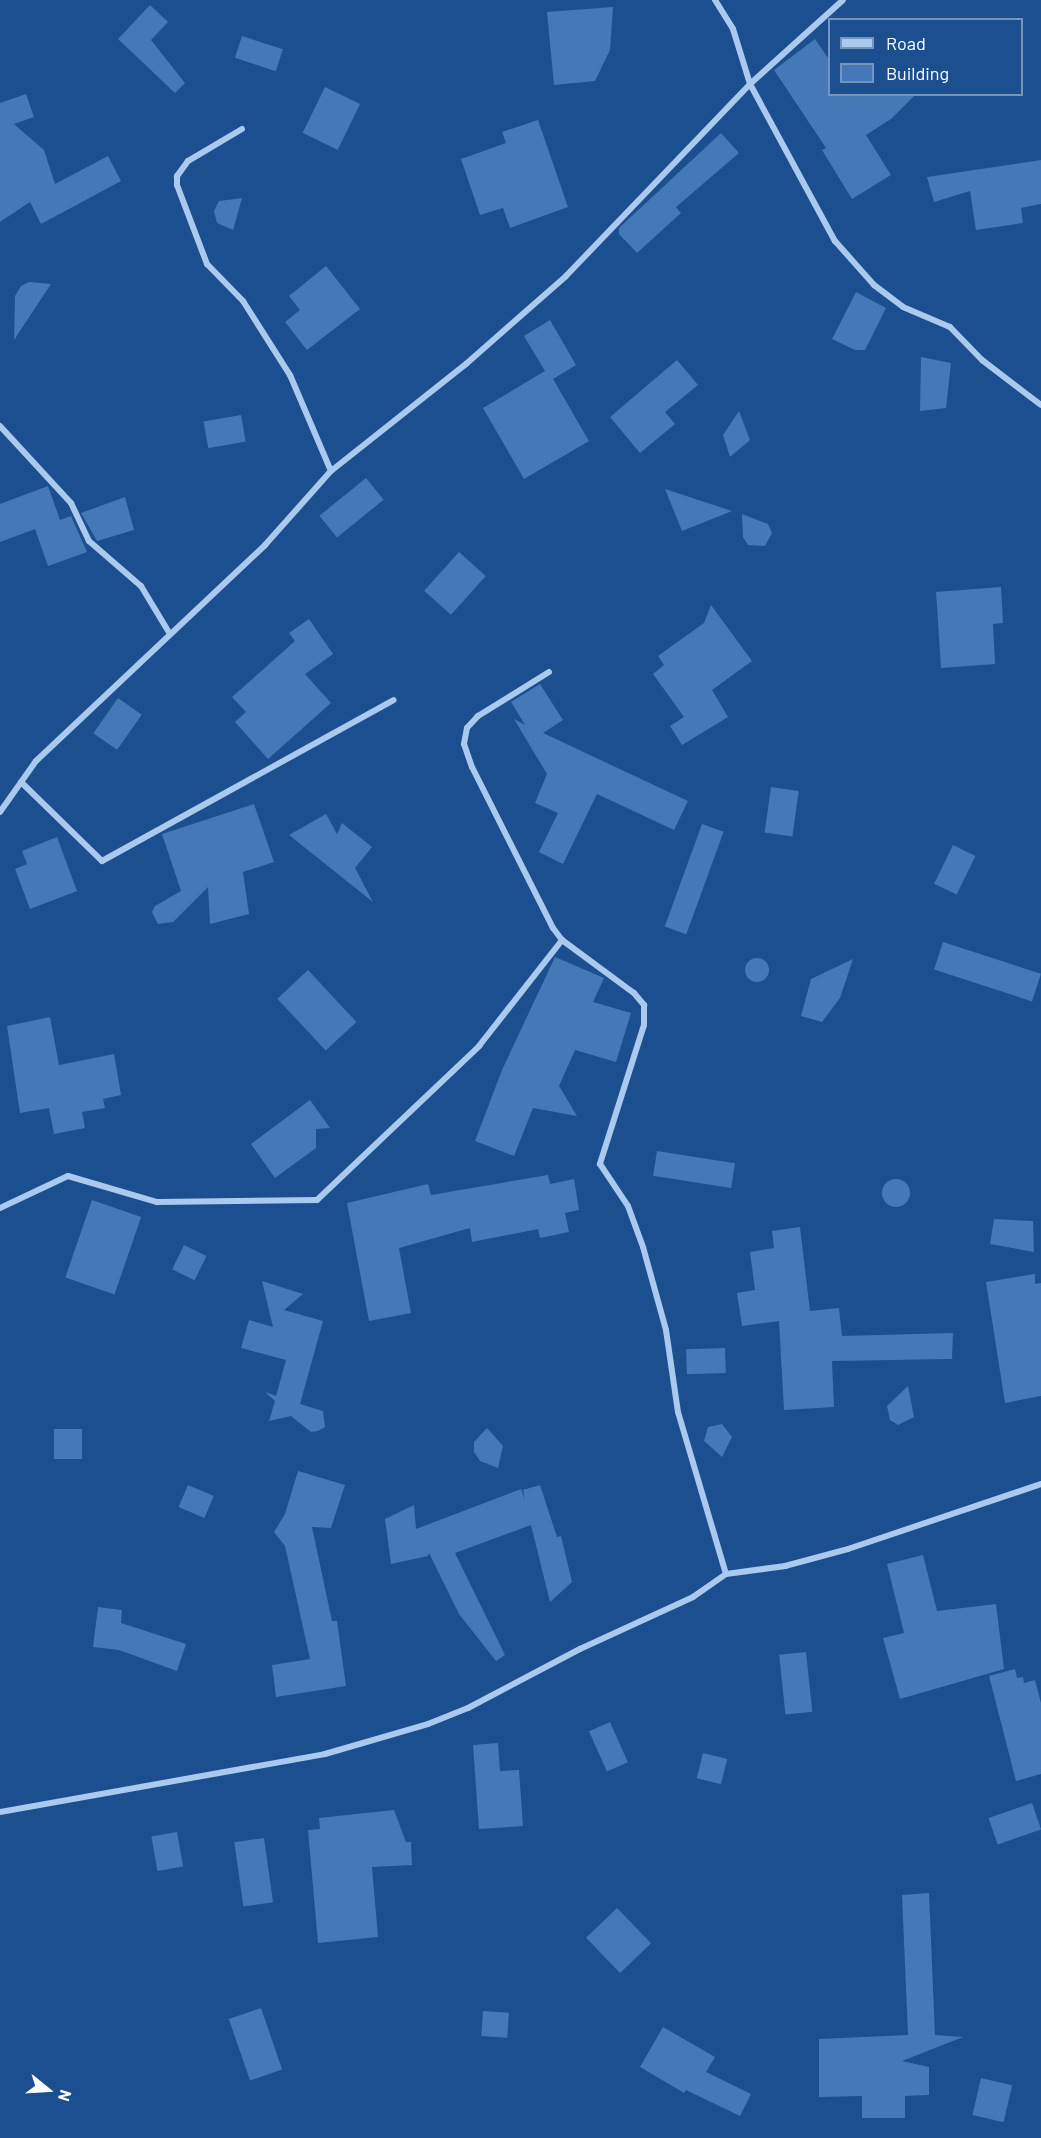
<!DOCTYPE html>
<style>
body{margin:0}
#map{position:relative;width:1041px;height:2138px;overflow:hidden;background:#1b4f8f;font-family:Barlow,sans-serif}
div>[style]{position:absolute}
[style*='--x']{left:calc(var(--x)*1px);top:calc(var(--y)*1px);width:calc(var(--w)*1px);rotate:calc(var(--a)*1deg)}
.building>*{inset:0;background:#4478b7;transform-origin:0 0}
.round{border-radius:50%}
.street>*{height:6px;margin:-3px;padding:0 3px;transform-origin:3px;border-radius:3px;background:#a9c9ee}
span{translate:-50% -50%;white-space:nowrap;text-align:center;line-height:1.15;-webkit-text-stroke:5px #1b4f8f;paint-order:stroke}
.legend{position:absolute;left:828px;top:18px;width:195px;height:78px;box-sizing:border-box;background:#1b4f8f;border:2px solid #7695bc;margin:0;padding:8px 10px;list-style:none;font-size:18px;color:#fff}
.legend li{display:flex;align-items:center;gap:12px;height:30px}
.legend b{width:30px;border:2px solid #7695bc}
.north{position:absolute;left:18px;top:2060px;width:60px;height:60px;-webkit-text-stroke:4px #1b4f8f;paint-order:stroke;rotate:108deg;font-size:16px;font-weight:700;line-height:24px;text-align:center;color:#fff}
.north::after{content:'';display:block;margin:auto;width:21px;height:27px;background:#fff;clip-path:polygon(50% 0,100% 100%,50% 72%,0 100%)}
</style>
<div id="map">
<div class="building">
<div style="clip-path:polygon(150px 5px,168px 22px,151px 40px,185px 83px,175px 93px,118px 39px)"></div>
<div style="clip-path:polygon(613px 7px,610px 50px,595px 81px,554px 85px,547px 12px)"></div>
<div style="left:242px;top:36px;width:43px;height:23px;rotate:18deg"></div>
<div style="clip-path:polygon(815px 39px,830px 61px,830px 94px,916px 94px,891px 119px,866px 135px,891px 175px,852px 199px,822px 150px,826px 148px,774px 70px)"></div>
<div style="left:325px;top:87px;width:39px;height:51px;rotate:26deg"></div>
<div style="clip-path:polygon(26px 94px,34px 117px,14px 124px,44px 150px,55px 184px,108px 156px,121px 181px,41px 224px,30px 202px,0 222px,0 103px)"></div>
<div style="clip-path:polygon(538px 120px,568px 207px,510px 228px,503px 208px,480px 215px,461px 159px,506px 143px,502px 132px)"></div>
<div style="clip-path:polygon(721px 133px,739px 153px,676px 207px,681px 213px,637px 253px,619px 234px,619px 228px)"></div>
<div style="clip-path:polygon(1041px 160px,1041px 204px,1021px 208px,1023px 223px,976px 230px,970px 191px,934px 202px,927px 177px)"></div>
<div style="clip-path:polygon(242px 198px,233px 230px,217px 223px,214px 211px,219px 201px)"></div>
<div style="clip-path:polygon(326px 266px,360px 309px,307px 350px,285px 322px,300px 310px,289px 296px)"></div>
<div style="clip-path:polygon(29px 282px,51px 284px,14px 340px,15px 296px,21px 286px)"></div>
<div style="clip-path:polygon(856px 292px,886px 308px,865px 350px,855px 350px,832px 339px)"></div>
<div style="clip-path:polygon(550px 320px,576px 365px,553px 379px,589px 441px,524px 479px,483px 408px,545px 371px,524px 336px)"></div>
<div style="clip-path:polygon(921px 357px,951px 363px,946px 408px,920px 411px)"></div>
<div style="clip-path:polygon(677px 360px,698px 385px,665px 412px,675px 424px,640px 453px,610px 417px)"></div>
<div style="clip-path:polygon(739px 411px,750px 440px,730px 457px,723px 435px)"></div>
<div style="left:241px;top:415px;width:27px;height:38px;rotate:80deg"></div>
<div style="left:366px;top:478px;width:28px;height:60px;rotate:51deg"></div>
<div style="clip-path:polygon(48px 486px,60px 520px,71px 516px,87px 552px,48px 566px,35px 529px,0 542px,0 504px)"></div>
<div style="clip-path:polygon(665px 489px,732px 511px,682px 531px)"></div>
<div style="clip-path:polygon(125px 497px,134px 530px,97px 541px,81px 513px)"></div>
<div style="clip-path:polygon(742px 514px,768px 524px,772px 533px,765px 546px,748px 545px,743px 537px)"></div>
<div style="left:459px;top:552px;width:36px;height:52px;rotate:42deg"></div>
<div style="clip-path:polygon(1001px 587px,1003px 623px,993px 624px,995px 664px,941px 668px,936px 592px)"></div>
<div style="clip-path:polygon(711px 605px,752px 661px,712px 690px,728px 717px,682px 745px,670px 726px,684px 717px,653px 674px,664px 665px,658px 656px,704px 623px)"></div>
<div style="clip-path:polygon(309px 619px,333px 654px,305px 674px,331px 703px,268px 759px,235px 722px,246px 712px,232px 697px,295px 641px,289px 633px)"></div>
<div style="clip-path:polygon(540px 684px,563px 720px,543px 733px,688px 801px,674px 830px,597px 794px,563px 864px,539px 852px,558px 813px,535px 803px,547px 774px,514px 719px,525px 725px,511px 702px)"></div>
<div style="left:118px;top:698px;width:29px;height:43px;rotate:35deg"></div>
<div style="left:771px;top:787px;width:28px;height:46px;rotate:8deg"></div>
<div style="clip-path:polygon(254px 804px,274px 862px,243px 872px,249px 914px,210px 924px,208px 887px,173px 922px,158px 924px,152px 912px,155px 906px,181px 891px,162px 834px)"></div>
<div style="clip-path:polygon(326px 814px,337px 834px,342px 823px,372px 847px,355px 868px,373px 902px,289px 835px)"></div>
<div style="left:702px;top:824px;width:23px;height:109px;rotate:20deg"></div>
<div style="clip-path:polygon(57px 837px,77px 891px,30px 909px,15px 869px,27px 864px,22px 851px)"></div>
<div style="left:953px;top:845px;width:25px;height:43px;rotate:26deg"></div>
<div style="left:943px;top:942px;width:103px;height:29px;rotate:18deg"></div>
<div style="clip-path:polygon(555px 957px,604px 978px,593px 1002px,631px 1013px,616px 1062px,575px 1050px,559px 1086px,577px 1116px,533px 1108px,514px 1156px,475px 1141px,502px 1070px)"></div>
<div class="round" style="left:745px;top:958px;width:24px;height:24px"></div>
<div style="clip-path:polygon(853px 959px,840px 998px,822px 1022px,801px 1016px,811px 979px)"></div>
<div style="left:308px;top:970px;width:71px;height:42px;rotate:47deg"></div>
<div style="clip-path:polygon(50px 1017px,59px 1065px,114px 1054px,121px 1095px,103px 1099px,105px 1108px,82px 1112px,85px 1128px,54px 1134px,49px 1108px,20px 1113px,7px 1026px)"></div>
<div style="clip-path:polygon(310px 1100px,330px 1128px,316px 1129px,316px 1148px,275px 1178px,251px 1144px)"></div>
<div style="left:657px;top:1151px;width:79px;height:25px;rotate:9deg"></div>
<div style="clip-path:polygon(548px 1175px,550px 1184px,574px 1179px,579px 1210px,565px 1213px,569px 1232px,540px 1238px,538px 1229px,472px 1242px,470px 1228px,399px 1248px,411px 1313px,369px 1321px,347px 1203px,428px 1184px,431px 1195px)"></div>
<div class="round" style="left:882px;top:1179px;width:28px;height:28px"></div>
<div style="left:92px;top:1200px;width:52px;height:82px;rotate:19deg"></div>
<div style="clip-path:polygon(994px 1219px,1033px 1221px,1034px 1252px,990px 1244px)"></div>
<div style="clip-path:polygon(800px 1227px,810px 1311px,839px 1308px,842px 1336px,953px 1333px,952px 1359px,832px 1361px,834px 1407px,784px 1410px,779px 1321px,742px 1326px,737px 1293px,755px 1290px,750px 1252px,774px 1248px,772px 1231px)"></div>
<div style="left:184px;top:1245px;width:25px;height:27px;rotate:26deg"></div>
<div style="clip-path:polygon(1035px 1274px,1035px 1284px,1041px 1283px,1041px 1396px,1005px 1403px,986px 1282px)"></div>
<div style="clip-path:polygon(262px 1281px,303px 1294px,284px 1310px,323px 1321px,300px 1404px,323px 1411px,325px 1427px,318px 1431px,311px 1432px,291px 1416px,269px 1421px,275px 1401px,265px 1392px,276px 1396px,286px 1360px,241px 1348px,249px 1320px,273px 1327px)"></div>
<div style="left:725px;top:1348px;width:25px;height:39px;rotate:88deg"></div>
<div style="clip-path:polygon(908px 1386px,914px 1417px,898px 1425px,890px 1420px,887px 1406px)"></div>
<div style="clip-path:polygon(722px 1424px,732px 1437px,722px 1457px,704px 1441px,708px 1427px)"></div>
<div style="clip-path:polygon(487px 1428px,503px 1446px,498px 1468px,480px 1461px,474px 1452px,474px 1442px)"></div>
<div style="left:54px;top:1429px;width:28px;height:30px"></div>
<div style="clip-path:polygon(298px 1471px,345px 1485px,331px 1528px,312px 1527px,332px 1621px,337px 1621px,346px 1686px,276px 1697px,272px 1665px,310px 1659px,285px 1546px,274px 1532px,285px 1514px)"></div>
<div style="left:188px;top:1485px;width:28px;height:24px;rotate:23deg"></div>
<div style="clip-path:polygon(540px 1485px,557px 1537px,561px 1536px,572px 1582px,550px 1602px,531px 1525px,455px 1553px,505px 1655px,496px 1661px,459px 1614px,429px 1553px,428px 1556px,391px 1564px,385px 1519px,414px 1505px,416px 1529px,521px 1489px,525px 1500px,523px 1490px)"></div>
<div style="clip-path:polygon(923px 1555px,937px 1611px,996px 1604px,1004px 1669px,900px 1699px,883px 1638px,904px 1633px,887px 1564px)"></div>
<div style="clip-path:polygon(98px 1607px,122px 1610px,121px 1623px,186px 1644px,177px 1671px,119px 1650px,93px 1647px)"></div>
<div style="left:806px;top:1652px;width:60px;height:27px;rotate:84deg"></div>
<div style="clip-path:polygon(1015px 1669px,1017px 1678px,1023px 1677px,1024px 1683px,1035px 1680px,1041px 1703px,1041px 1774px,1016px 1781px,989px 1676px)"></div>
<div style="left:610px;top:1722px;width:44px;height:23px;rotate:66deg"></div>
<div style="clip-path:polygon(498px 1743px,500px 1771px,519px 1770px,523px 1826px,479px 1829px,473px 1745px)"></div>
<div style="left:703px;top:1753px;width:25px;height:26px;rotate:14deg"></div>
<div style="left:1032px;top:1803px;width:28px;height:46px;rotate:71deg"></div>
<div style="clip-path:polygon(394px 1810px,406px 1842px,411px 1842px,412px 1865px,372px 1867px,378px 1937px,318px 1943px,308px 1830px,320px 1829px,319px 1818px)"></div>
<div style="left:177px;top:1832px;width:35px;height:26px;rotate:80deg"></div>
<div style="left:264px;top:1838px;width:65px;height:30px;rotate:82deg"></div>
<div style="clip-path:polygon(929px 1893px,935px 2035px,963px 2037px,902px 2061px,929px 2067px,929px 2095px,905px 2096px,905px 2118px,862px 2118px,862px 2096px,819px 2097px,819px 2039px,908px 2035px,902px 1895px)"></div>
<div style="left:617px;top:1908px;width:49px;height:43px;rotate:46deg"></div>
<div style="left:261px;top:2008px;width:65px;height:34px;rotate:71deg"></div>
<div style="left:483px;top:2011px;width:26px;height:25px;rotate:4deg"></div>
<div style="clip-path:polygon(663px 2027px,715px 2057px,706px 2072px,751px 2094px,740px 2116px,686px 2090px,684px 2093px,640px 2067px)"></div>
<div style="left:981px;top:2078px;width:32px;height:38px;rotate:13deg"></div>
</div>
<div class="street">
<div style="--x:715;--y:0;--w:34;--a:58"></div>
<div style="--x:733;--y:29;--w:58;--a:72.8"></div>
<div style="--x:750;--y:84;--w:179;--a:61.6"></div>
<div style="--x:835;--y:241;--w:59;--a:48.4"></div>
<div style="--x:874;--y:285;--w:36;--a:37"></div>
<div style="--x:903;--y:307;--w:51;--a:23.1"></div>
<div style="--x:950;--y:327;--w:46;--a:45.9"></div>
<div style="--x:982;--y:360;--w:74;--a:37.3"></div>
<div style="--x:242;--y:129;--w:63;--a:149.3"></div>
<div style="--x:188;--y:161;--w:19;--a:126"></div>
<div style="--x:177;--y:176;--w:9;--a:90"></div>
<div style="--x:177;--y:185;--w:85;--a:69.2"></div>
<div style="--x:207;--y:264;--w:52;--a:45.8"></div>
<div style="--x:243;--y:301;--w:88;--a:57.6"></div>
<div style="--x:290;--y:375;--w:104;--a:66.9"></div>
<div style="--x:0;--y:426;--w:105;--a:47.3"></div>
<div style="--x:71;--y:503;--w:42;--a:64.7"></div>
<div style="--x:89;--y:541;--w:69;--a:40.9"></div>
<div style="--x:141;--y:586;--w:56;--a:58.9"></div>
<div style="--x:549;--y:672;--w:84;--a:148.2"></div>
<div style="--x:478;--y:716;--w:16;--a:133"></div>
<div style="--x:467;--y:728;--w:16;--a:101"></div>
<div style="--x:464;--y:744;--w:24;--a:71"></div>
<div style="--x:472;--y:767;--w:180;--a:63.3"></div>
<div style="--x:553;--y:928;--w:15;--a:53"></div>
<div style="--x:562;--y:940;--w:89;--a:36.4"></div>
<div style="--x:634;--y:993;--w:16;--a:50"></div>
<div style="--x:644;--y:1005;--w:20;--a:90"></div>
<div style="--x:644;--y:1025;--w:146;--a:107.6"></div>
<div style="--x:600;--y:1164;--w:50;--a:56.3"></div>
<div style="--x:628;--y:1206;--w:44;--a:69.9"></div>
<div style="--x:643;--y:1247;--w:86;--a:74.5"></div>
<div style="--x:666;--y:1330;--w:83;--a:81.7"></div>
<div style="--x:678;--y:1412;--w:169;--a:73.5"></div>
<div style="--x:21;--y:782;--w:113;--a:44.3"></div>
<div style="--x:102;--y:861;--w:333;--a:-28.9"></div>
<div style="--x:0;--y:812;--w:62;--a:-54.8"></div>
<div style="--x:36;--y:761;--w:315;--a:-43.3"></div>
<div style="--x:265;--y:545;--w:99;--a:-48.3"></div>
<div style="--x:331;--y:471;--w:172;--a:-38.4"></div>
<div style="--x:466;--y:364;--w:133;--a:-41.3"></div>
<div style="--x:566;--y:276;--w:266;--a:-46.2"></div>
<div style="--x:750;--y:84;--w:125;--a:-42.1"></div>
<div style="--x:0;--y:1208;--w:75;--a:-25.2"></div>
<div style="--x:68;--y:1176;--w:93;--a:16.3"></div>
<div style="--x:157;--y:1202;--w:160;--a:-0.7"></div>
<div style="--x:317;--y:1200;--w:224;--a:-43.5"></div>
<div style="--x:479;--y:1046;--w:135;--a:-51.9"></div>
<div style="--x:0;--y:1812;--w:330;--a:-10.1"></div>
<div style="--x:325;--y:1754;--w:107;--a:-16.2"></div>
<div style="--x:428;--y:1724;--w:43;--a:-21.8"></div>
<div style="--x:468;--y:1708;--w:127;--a:-27.8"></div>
<div style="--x:580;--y:1649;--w:124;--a:-24.7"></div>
<div style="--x:693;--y:1597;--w:40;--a:-34.9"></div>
<div style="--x:726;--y:1574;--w:60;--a:-7.7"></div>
<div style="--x:785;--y:1566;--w:65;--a:-15.1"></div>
<div style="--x:848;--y:1549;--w:204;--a:-18.6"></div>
</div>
<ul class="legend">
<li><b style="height:8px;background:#a9c9ee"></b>Road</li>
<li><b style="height:16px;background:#4478b7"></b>Building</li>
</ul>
<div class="north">N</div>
</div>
